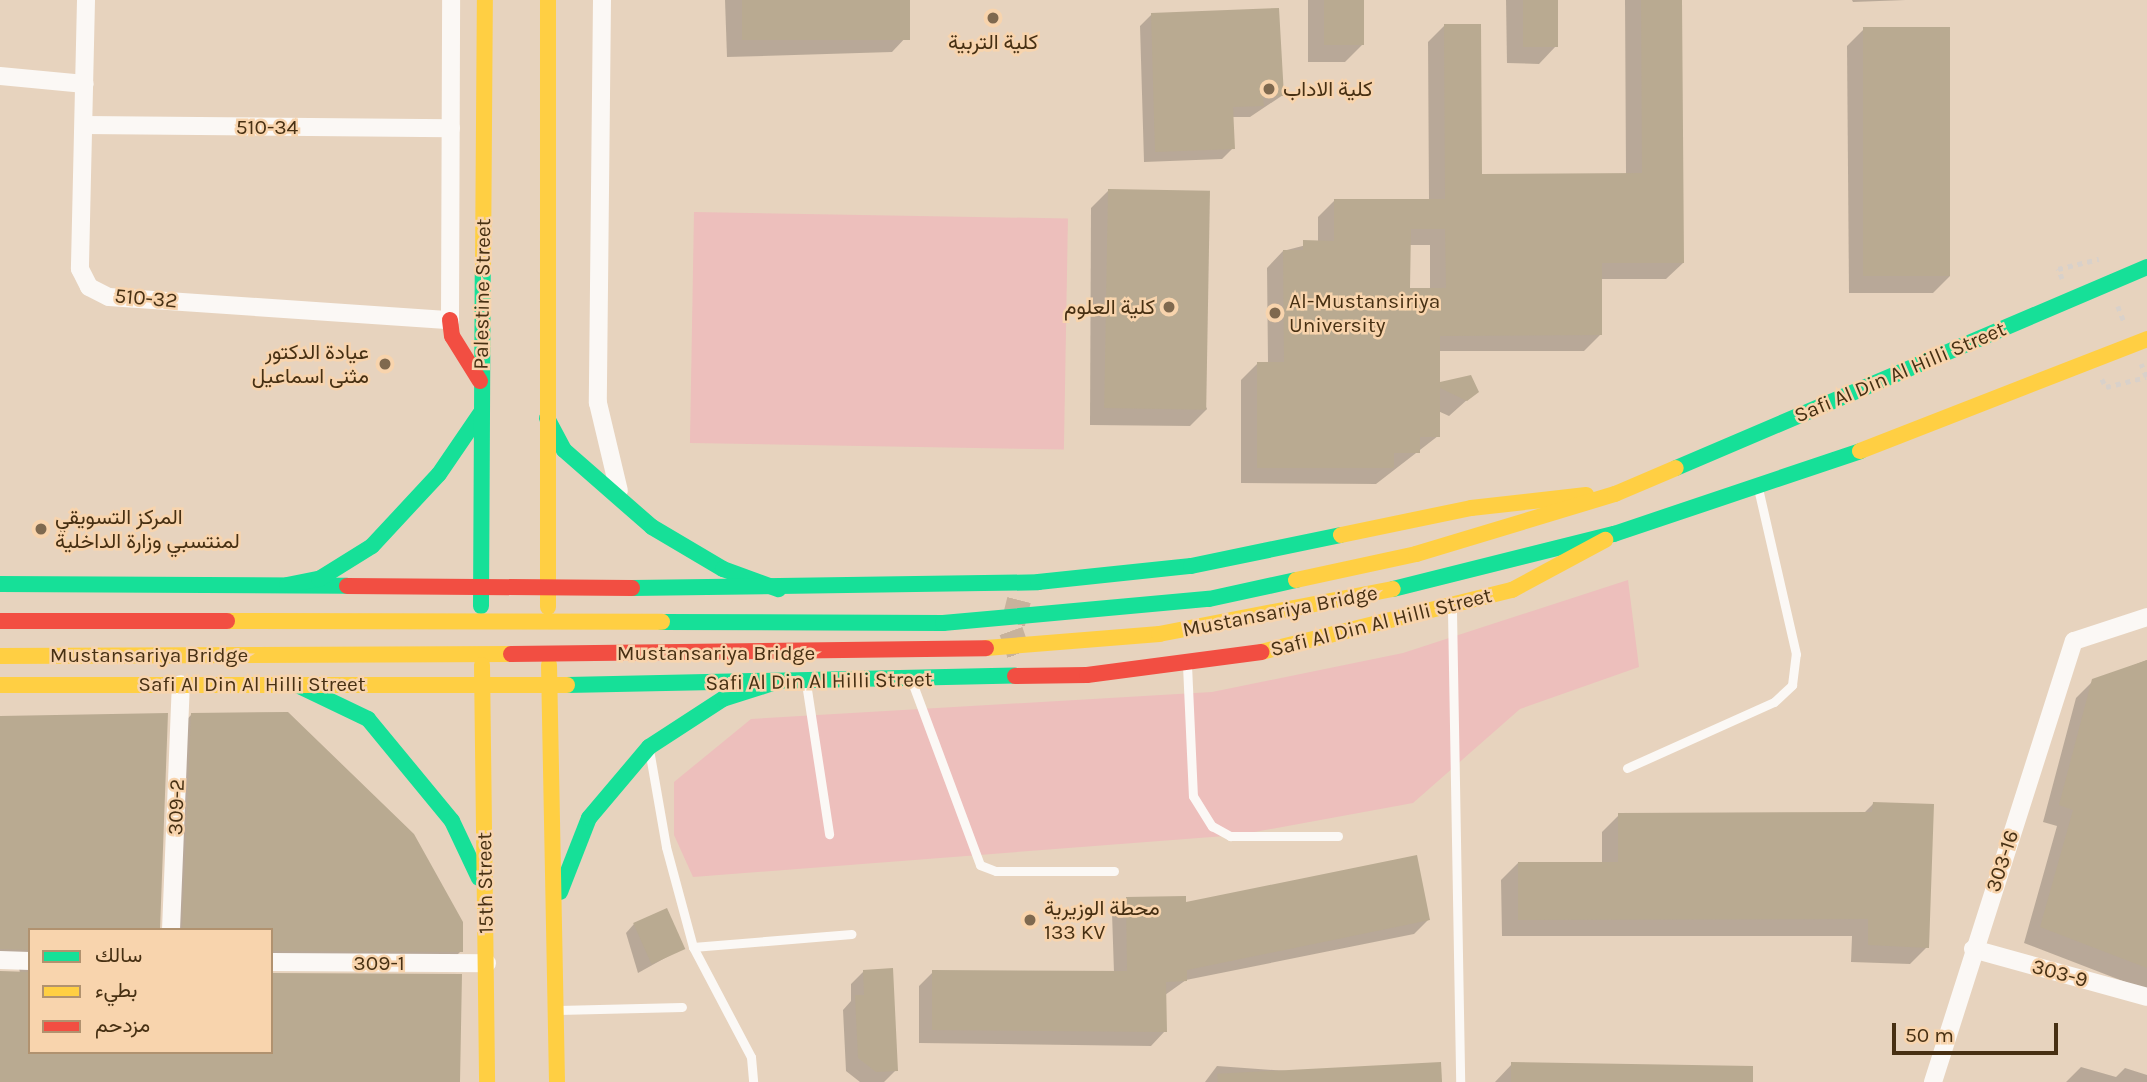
<!DOCTYPE html>
<meta charset="utf-8">
<style>
body{margin:0}
#map{position:relative;width:2147px;height:1082px;overflow:hidden;background:#e7d3be;font-family:Karla,Vazirmatn,sans-serif}
div>[style]{position:absolute}
[style*='--x']{left:calc(var(--x)*1px);top:calc(var(--y)*1px);width:calc(var(--w)*1px);rotate:calc(var(--a)*1deg)}
.green>*{inset:0;background:#edbfbc;transform-origin:0 0}
.shadow>*{inset:0;background:#0003}
.building>*{inset:0;background:#b9aa91;transform-origin:0 0}
.secondary-tunnel>*{height:24px;margin-top:-12px;transform-origin:0;background:repeating-linear-gradient(90deg,#c7b29c 0 24px,transparent 0 36px)}
.path>*{height:4.5px;margin-top:-2.25px;transform-origin:0;background:repeating-linear-gradient(90deg,#d9d1ca 0 5px,transparent 0 10px)}
.lane>*{height:9px;margin:-4.5px;padding:0 4.5px;transform-origin:4.5px;border-radius:4.5px;background:#fbf8f5}
.street>*{height:18px;margin:-9px;padding:0 9px;transform-origin:9px;border-radius:9px;background:#fbf8f5}
.fast>*{height:16px;margin:-8px;padding:0 8px;transform-origin:8px;border-radius:8px;background:#16e098}
.slow>*{height:16px;margin:-8px;padding:0 8px;transform-origin:8px;border-radius:8px;background:#ffcf43}
.jam>*{height:16px;margin:-8px;padding:0 8px;transform-origin:8px;border-radius:8px;background:#f24e42}
.dots>*{width:19px;height:19px;translate:-50% -50%;box-sizing:border-box;border:4px solid #f8d4ad;border-radius:50%}
span{translate:-50% -50%;white-space:nowrap;text-align:center;line-height:1.15;-webkit-text-stroke:5px #f8d4ad;paint-order:stroke}
.poi-label{font-size:21px;color:#473013}
.left{translate:0 -50%;text-align:left}
.right{translate:-100% -50%;text-align:right}
.street-label{font-size:21px;color:#473013}
.legend{position:absolute;left:28px;top:928px;width:245px;height:126px;box-sizing:border-box;background:#f8d4ad;border:2px solid #b1926f;margin:0;padding:9px 12px;list-style:none;font-size:21px;color:#473013}
.legend li{display:flex;align-items:center;gap:14px;height:35px}
.legend b{width:35px;border:2px solid #b1926f}
.scale{position:absolute;left:1892px;top:1023px;width:166px;height:32px;box-sizing:border-box;border:4px solid #473013;border-top:0;padding-left:9px;font-size:21px;line-height:24px;white-space:nowrap;color:#473013;-webkit-text-stroke:5px #f8d4ad;paint-order:stroke}
</style>
<div id="map">
<div class="green">
<div style="left:694px;top:212px;width:374px;height:231px;rotate:1deg"></div>
<div style="clip-path:polygon(1628px 580px,1639px 667px,1520px 709px,1413px 803px,1238px 835px,693px 877px,674px 835px,674px 782px,751px 719px,1212px 692px,1403px 653px)"></div>
</div>
<div class="shadow">
<div style="clip-path:polygon(725px 0,908px 0,909px 34px,892px 52px,727px 57px)"></div>
<div style="clip-path:polygon(1308px 0,1362px 0,1362px 45px,1345px 62px,1308px 62px)"></div>
<div style="clip-path:polygon(1506px 0,1556px 0,1556px 46px,1539px 64px,1507px 63px)"></div>
<div style="clip-path:polygon(evenodd,1625px 0,1681px 0,1683px 263px,1666px 279px,1600px 279px,1600px 335px,1584px 351px,1438px 351px,1438px 384px,1477px 391px,1449px 416px,1438px 411px,1438px 436px,1376px 484px,1241px 483px,1241px 380px,1258px 363px,1268px 363px,1267px 268px,1283px 251px,1318px 242px,1318px 217px,1335px 200px,1429px 201px,1428px 42px,1444px 26px,1480px 175px,1626px 175px,1625px 0,1409px 245px,1430px 245px,1430px 290px,1408px 290px,1409px 245px)"></div>
<div style="clip-path:polygon(1852px 0,1906px 0,1853px 2px)"></div>
<div style="clip-path:polygon(1152px 14px,1283px 95px,1250px 117px,1232px 117px,1233px 148px,1222px 159px,1144px 162px,1140px 26px)"></div>
<div style="clip-path:polygon(1864px 29px,1950px 276px,1933px 293px,1849px 293px,1847px 46px)"></div>
<div style="clip-path:polygon(1108px 191px,1207px 409px,1190px 426px,1090px 425px,1091px 208px)"></div>
<div style="clip-path:polygon(2147px 660px,2147px 1000px,2141px 988px,2024px 943px,2057px 826px,2043px 822px,2076px 698px,2093px 681px)"></div>
<div style="clip-path:polygon(192px 714px,461px 951px,444px 968px,271px 967px,271px 930px,167px 930px,175px 732px)"></div>
<div style="clip-path:polygon(0 717px,30px 930px,30px 1052px,459px 1082px,0 1082px,0 972px,20px 973px,19px 968px,0 967px)"></div>
<div style="clip-path:polygon(1873px 804px,1927px 947px,1910px 964px,1851px 962px,1852px 936px,1502px 936px,1501px 880px,1518px 863px,1602px 863px,1602px 832px,1619px 815px,1863px 814px)"></div>
<div style="clip-path:polygon(1126px 899px,1184px 904px,1428px 920px,1414px 934px,1186px 980px,1165px 995px,1165px 1031px,1151px 1046px,919px 1043px,919px 986px,933px 972px,1114px 973px,1112px 913px)"></div>
<div style="clip-path:polygon(634px 924px,683px 948px,638px 973px,626px 933px)"></div>
<div style="clip-path:polygon(864px 971px,896px 1070px,884px 1082px,860px 1082px,846px 1071px,843px 1010px,851px 1001px,851px 984px)"></div>
<div style="clip-path:polygon(1512px 1064px,1736px 1082px,1495px 1082px)"></div>
<div style="clip-path:polygon(1217px 1066px,1440px 1082px,1205px 1082px)"></div>
<div style="clip-path:polygon(2081px 1067px,2116px 1077px,2125px 1068px,2147px 1075px,2147px 1082px,2066px 1082px)"></div>
</div>
<div class="building">
<div style="left:742px;top:0;width:168px;height:40px"></div>
<div style="left:1324px;top:0;width:40px;height:45px"></div>
<div style="left:1523px;top:0;width:35px;height:47px"></div>
<div style="clip-path:polygon(evenodd,1641px 0,1682px 0,1684px 263px,1602px 263px,1602px 335px,1440px 336px,1440px 382px,1471px 375px,1479px 392px,1467px 401px,1440px 388px,1440px 437px,1420px 437px,1420px 453px,1394px 453px,1394px 468px,1257px 468px,1257px 362px,1284px 362px,1283px 250px,1303px 250px,1303px 240px,1334px 241px,1334px 199px,1445px 199px,1444px 24px,1481px 24px,1482px 174px,1642px 173px,1641px 0,1411px 229px,1445px 229px,1446px 288px,1410px 288px,1411px 229px)"></div>
<div style="clip-path:polygon(1279px 8px,1284px 96px,1263px 96px,1264px 106px,1233px 107px,1235px 149px,1155px 152px,1151px 13px)"></div>
<div style="left:1863px;top:27px;width:87px;height:249px"></div>
<div style="left:1108px;top:189px;width:102px;height:219px;rotate:1deg"></div>
<div style="clip-path:polygon(2147px 660px,2147px 968px,2040px 927px,2073px 810px,2059px 805px,2092px 679px)"></div>
<div style="clip-path:polygon(288px 712px,414px 834px,463px 922px,463px 952px,271px 951px,271px 930px,182px 930px,191px 713px)"></div>
<div style="clip-path:polygon(168px 713px,160px 930px,30px 930px,30px 950px,0 949px,0 716px)"></div>
<div style="clip-path:polygon(1873px 802px,1934px 804px,1929px 948px,1868px 945px,1868px 919px,1518px 920px,1518px 862px,1618px 862px,1618px 813px,1872px 812px)"></div>
<div style="clip-path:polygon(1417px 855px,1430px 920px,1187px 970px,1187px 981px,1166px 982px,1167px 1032px,932px 1030px,932px 970px,1127px 971px,1126px 897px,1186px 896px,1186px 902px)"></div>
<div style="left:667px;top:908px;width:45px;height:37px;rotate:66deg"></div>
<div style="clip-path:polygon(893px 968px,898px 1071px,876px 1072px,858px 1058px,855px 995px,864px 995px,863px 970px)"></div>
<div style="clip-path:polygon(0 971px,30px 972px,30px 1052px,271px 1052px,271px 973px,462px 974px,460px 1082px,0 1082px)"></div>
<div style="left:1441px;top:1062px;width:20px;height:224px;rotate:87deg"></div>
<div style="clip-path:polygon(1511px 1062px,1753px 1066px,1753px 1082px,1511px 1082px)"></div>
</div>
<div class="secondary-tunnel">
<div style="--x:1019;--y:600;--w:32;--a:104"></div>
<div style="--x:1011;--y:631;--w:31;--a:71"></div>
</div>
<div class="path">
<div style="--x:2062;--y:279;--w:11;--a:-112"></div>
<div style="--x:2058;--y:269;--w:42;--a:-13.7"></div>
<div style="--x:2118;--y:306;--w:19;--a:69"></div>
<div style="--x:2102;--y:379;--w:9;--a:63"></div>
<div style="--x:2106;--y:387;--w:41;--a:-14"></div>
<div style="--x:2146;--y:377;--w:14;--a:-111"></div>
</div>
<div class="lane">
<div style="--x:1452;--y:611;--w:471;--a:89"></div>
<div style="--x:1187;--y:665;--w:131;--a:87.4"></div>
<div style="--x:1193;--y:796;--w:36;--a:58"></div>
<div style="--x:1212;--y:826;--w:21;--a:29"></div>
<div style="--x:1230;--y:836;--w:108;--a:0"></div>
<div style="--x:912;--y:682;--w:195;--a:69.6"></div>
<div style="--x:980;--y:865;--w:17;--a:21"></div>
<div style="--x:996;--y:871;--w:118;--a:0"></div>
<div style="--x:806;--y:683;--w:153;--a:81.3"></div>
<div style="--x:650;--y:755;--w:93;--a:80.1"></div>
<div style="--x:666;--y:847;--w:104;--a:74.9"></div>
<div style="--x:693;--y:947;--w:124;--a:62.2"></div>
<div style="--x:751;--y:1057;--w:25;--a:85"></div>
<div style="--x:1627;--y:768;--w:161;--a:-24.2"></div>
<div style="--x:1774;--y:702;--w:25;--a:-43"></div>
<div style="--x:1792;--y:685;--w:31;--a:-83"></div>
<div style="--x:1796;--y:654;--w:165;--a:-102.9"></div>
<div style="--x:693;--y:947;--w:159;--a:-4.7"></div>
<div style="--x:558;--y:1010;--w:124;--a:-1.4"></div>
</div>
<div class="street">
<div style="--x:86;--y:0;--w:269;--a:91.3"></div>
<div style="--x:80;--y:269;--w:20;--a:63"></div>
<div style="--x:89;--y:287;--w:22;--a:27"></div>
<div style="--x:109;--y:297;--w:342;--a:3.9"></div>
<div style="--x:450;--y:320;--w:320;--a:-89.8"></div>
<div style="--x:602;--y:0;--w:403;--a:90.6"></div>
<div style="--x:598;--y:403;--w:90;--a:76.6"></div>
<div style="--x:0;--y:76;--w:85;--a:5.4"></div>
<div style="--x:84;--y:125;--w:367;--a:0.5"></div>
<div style="--x:171;--y:930;--w:246;--a:-87.7"></div>
<div style="--x:1973;--y:949;--w:180;--a:15.4"></div>
<div style="--x:0;--y:960;--w:30;--a:2"></div>
<div style="--x:271;--y:962;--w:216;--a:0.3"></div>
<div style="--x:1933;--y:1082;--w:463;--a:-72.3"></div>
<div style="--x:2074;--y:641;--w:77;--a:-18.2"></div>
</div>
<div class="fast">
<div style="--x:547;--y:418;--w:36;--a:62"></div>
<div style="--x:564;--y:450;--w:117;--a:41.2"></div>
<div style="--x:652;--y:527;--w:82;--a:30.6"></div>
<div style="--x:723;--y:569;--w:59;--a:20"></div>
<div style="--x:1676;--y:468;--w:512;--a:-23.11"></div>
<div style="--x:0;--y:584;--w:347;--a:0.3"></div>
<div style="--x:287;--y:585;--w:33;--a:-11"></div>
<div style="--x:319;--y:579;--w:62;--a:-31.9"></div>
<div style="--x:372;--y:546;--w:98;--a:-47.1"></div>
<div style="--x:439;--y:474;--w:73;--a:-55.7"></div>
<div style="--x:632;--y:588;--w:406;--a:-0.8"></div>
<div style="--x:1038;--y:582;--w:154;--a:-6"></div>
<div style="--x:1191;--y:566;--w:153;--a:-11.7"></div>
<div style="--x:1393;--y:589;--w:228;--a:-14"></div>
<div style="--x:1614;--y:534;--w:260;--a:-18.6"></div>
<div style="--x:481;--y:606;--w:339;--a:-89.7"></div>
<div style="--x:662;--y:622;--w:281;--a:0.2"></div>
<div style="--x:943;--y:623;--w:267;--a:-5.2"></div>
<div style="--x:1209;--y:599;--w:89;--a:-12.3"></div>
<div style="--x:295;--y:684;--w:81;--a:25.6"></div>
<div style="--x:368;--y:719;--w:132;--a:50.5"></div>
<div style="--x:452;--y:821;--w:63;--a:64.7"></div>
<div style="--x:567;--y:685;--w:448;--a:-1.2"></div>
<div style="--x:560;--y:892;--w:79;--a:-68.6"></div>
<div style="--x:589;--y:818;--w:93;--a:-49.8"></div>
<div style="--x:649;--y:747;--w:88;--a:-33"></div>
<div style="--x:723;--y:699;--w:59;--a:-17.8"></div>
</div>
<div class="slow">
<div style="--x:548;--y:0;--w:607;--a:90"></div>
<div style="--x:483;--y:267;--w:267;--a:-89.6"></div>
<div style="--x:1860;--y:451;--w:308;--a:-21.3"></div>
<div style="--x:1341;--y:535;--w:133;--a:-11.7"></div>
<div style="--x:1471;--y:508;--w:116;--a:-6.4"></div>
<div style="--x:1296;--y:580;--w:123;--a:-12.2"></div>
<div style="--x:1416;--y:554;--w:208;--a:-16.8"></div>
<div style="--x:1615;--y:494;--w:66;--a:-23.1"></div>
<div style="--x:227;--y:621;--w:435;--a:0.1"></div>
<div style="--x:986;--y:648;--w:174;--a:-4.6"></div>
<div style="--x:1159;--y:634;--w:238;--a:-10.9"></div>
<div style="--x:1261;--y:652;--w:259;--a:-13.9"></div>
<div style="--x:1512;--y:590;--w:106;--a:-28.3"></div>
<div style="--x:0;--y:656;--w:511;--a:-0.22"></div>
<div style="--x:482;--y:665;--w:417;--a:89.3"></div>
<div style="--x:549;--y:665;--w:417;--a:88.9"></div>
<div style="--x:0;--y:685;--w:567;--a:0"></div>
</div>
<div class="jam">
<div style="--x:450;--y:320;--w:16;--a:83"></div>
<div style="--x:452;--y:336;--w:53;--a:58.1"></div>
<div style="--x:347;--y:586;--w:285;--a:0.4"></div>
<div style="--x:0;--y:621;--w:227;--a:0"></div>
<div style="--x:511;--y:654;--w:475;--a:-0.7"></div>
<div style="--x:1015;--y:676;--w:72;--a:-0.8"></div>
<div style="--x:1087;--y:675;--w:176;--a:-7.5"></div>
</div>
<div class="dots">
<div style="left:993px;top:18px;background:#7f694f"></div>
<div style="left:1269px;top:89px;background:#7f694f"></div>
<div style="left:1169px;top:307px;background:#7f694f"></div>
<div style="left:1275px;top:313px;background:#7f694f"></div>
<div style="left:385px;top:364px;background:#7f694f"></div>
<div style="left:41px;top:529px;background:#7f694f"></div>
<div style="left:1030px;top:920px;background:#7f694f"></div>
</div>
<div class="poi-label">
<span style="left:993px;top:42px">كلية التربية</span>
<span class="left" style="left:1283px;top:89px">كلية الاداب</span>
<span class="left" style="left:1289px;top:313px">Al-Mustansiriya<br>University</span>
<span class="right" style="left:1155px;top:307px">كلية العلوم</span>
<span class="right" style="left:369px;top:364px">عيادة الدكتور<br>مثنى اسماعيل</span>
<span class="left" style="left:55px;top:529px">المركز التسويقي<br>لمنتسبي وزارة الداخلية</span>
<span class="left" style="left:1044px;top:920px">محطة الوزيرية<br>133 KV</span>
</div>
<div class="street-label">
<span style="left:267px;top:127px">510-34</span>
<span style="left:482px;top:294px;rotate:-89deg">Palestine Street</span>
<span style="left:146px;top:298px;rotate:5deg">510-32</span>
<span style="left:1900px;top:372px;rotate:-23deg">Safi Al Din Al Hilli Street</span>
<span style="left:1280px;top:611px;rotate:-11deg">Mustansariya Bridge</span>
<span style="left:1381px;top:622px;rotate:-14deg">Safi Al Din Al Hilli Street</span>
<span style="left:716px;top:653px">Mustansariya Bridge</span>
<span style="left:149px;top:655px">Mustansariya Bridge</span>
<span style="left:819px;top:681px;rotate:-1deg">Safi Al Din Al Hilli Street</span>
<span style="left:252px;top:684px">Safi Al Din Al Hilli Street</span>
<span style="left:176px;top:807px;rotate:-88deg">309-2</span>
<span style="left:2002px;top:861px;rotate:-72deg">303-16</span>
<span style="left:485px;top:883px;rotate:-91deg">15th Street</span>
<span style="left:379px;top:963px">309-1</span>
<span style="left:2060px;top:973px;rotate:15deg">303-9</span>
</div>
<ul class="legend">
<li><b style="height:9px;background:#16e098"></b>سالك</li>
<li><b style="height:9px;background:#ffcf43"></b>بطيء</li>
<li><b style="height:9px;background:#f24e42"></b>مزدحم</li>
</ul>
<div class="scale">50 m</div>
</div>
